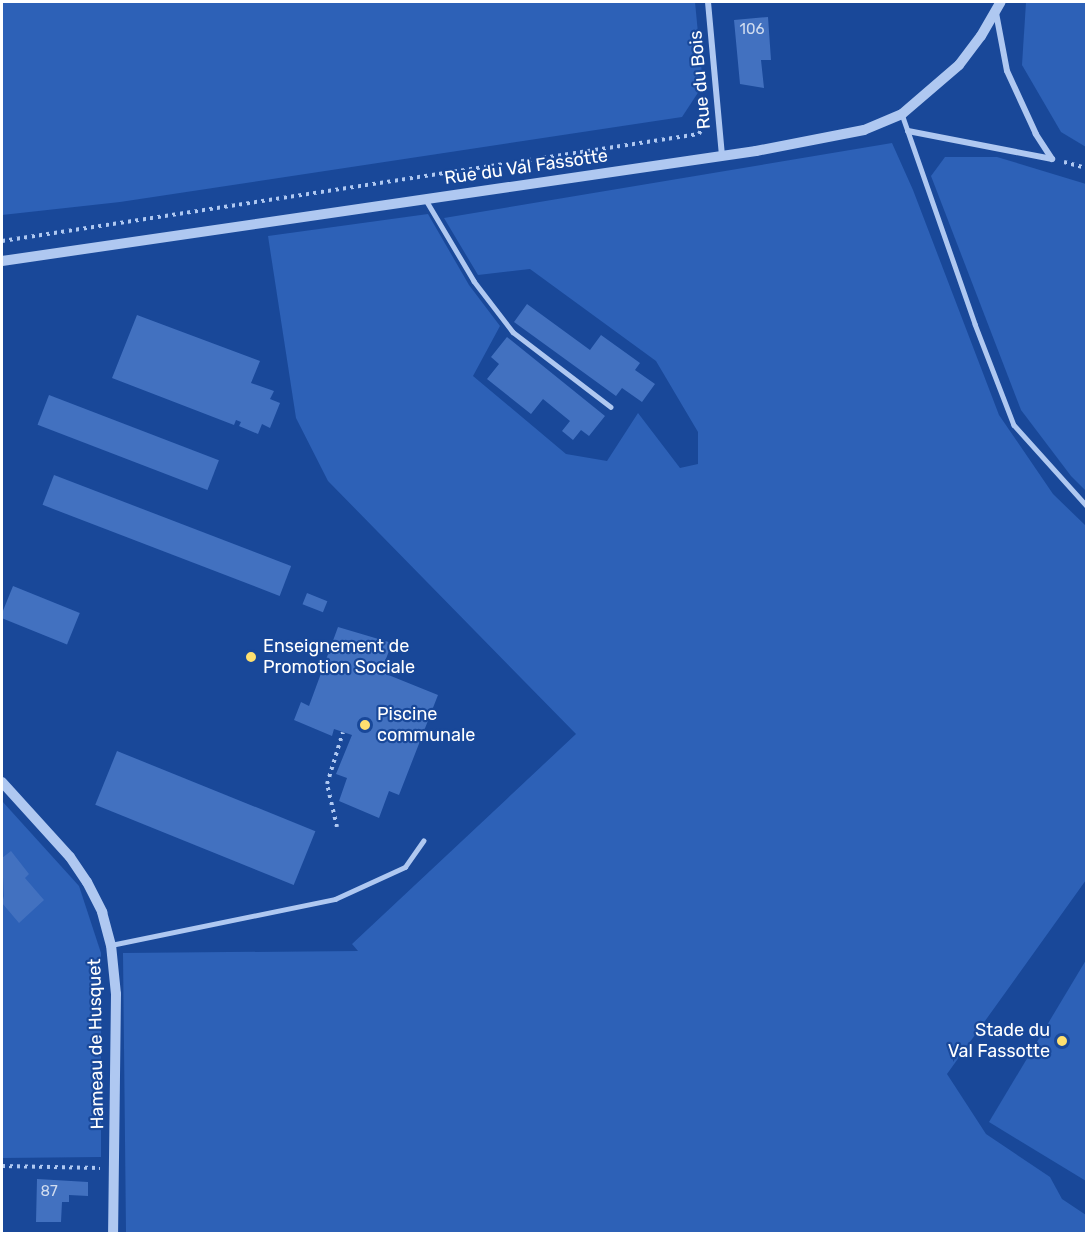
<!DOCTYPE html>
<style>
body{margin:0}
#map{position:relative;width:1088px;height:1235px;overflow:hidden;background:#194899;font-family:Rubik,sans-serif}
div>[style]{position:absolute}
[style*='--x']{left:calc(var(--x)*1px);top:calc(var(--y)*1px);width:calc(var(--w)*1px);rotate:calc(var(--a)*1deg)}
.green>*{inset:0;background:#2d61b7}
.building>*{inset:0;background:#4271c0;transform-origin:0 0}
.path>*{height:4px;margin-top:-2px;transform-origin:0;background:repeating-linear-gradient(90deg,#afc8f1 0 3px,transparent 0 7.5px)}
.service>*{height:4.5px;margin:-2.25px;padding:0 2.25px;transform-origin:2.25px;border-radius:2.25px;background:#afc8f1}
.minor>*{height:6px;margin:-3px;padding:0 3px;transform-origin:3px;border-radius:3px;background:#afc8f1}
.tertiary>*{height:10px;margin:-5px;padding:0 5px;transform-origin:5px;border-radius:5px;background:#afc8f1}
.dots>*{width:16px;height:16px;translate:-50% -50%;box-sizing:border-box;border:3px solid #194899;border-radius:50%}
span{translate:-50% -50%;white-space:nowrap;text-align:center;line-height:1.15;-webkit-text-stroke:4.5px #194899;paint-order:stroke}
.number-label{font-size:15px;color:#d0dcef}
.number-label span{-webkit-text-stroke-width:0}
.street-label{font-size:18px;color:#fff}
.poi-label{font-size:18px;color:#fff}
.left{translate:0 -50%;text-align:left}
.right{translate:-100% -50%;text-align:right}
.frame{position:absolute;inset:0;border:3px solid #fff;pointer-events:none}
</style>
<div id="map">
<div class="green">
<div style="clip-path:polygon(2px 2px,695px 2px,703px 85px,682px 117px,120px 202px,2px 215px)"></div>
<div style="clip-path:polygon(1026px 2px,1086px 2px,1086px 147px,1061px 132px,1022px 65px)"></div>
<div style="clip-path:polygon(892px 143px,913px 190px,999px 415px,1053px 494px,1086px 526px,1086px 880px,947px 1074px,986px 1134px,1050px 1177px,1062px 1199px,1086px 1215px,1086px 1233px,126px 1233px,123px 953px,358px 951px,352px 944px,576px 734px,328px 481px,296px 418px,268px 236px,428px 214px,469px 285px,500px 326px,473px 376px,566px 454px,607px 461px,638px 413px,680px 468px,698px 464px,698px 432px,656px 361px,530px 269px,478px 275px,444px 218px)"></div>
<div style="clip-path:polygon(945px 157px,997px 157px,1086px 184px,1086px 491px,1071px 476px,1021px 410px,931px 176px)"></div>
<div style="clip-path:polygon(2px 801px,79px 886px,101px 953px,101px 1157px,2px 1158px)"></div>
<div style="clip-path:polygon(1086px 960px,1086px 1181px,989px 1122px)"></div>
</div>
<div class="building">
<div style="clip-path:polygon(768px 17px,771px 60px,761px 60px,764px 88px,740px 84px,734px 20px)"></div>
<div style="clip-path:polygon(527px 304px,590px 350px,601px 335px,640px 363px,635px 370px,655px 384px,642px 402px,622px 388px,616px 396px,514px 322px)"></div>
<div style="clip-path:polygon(137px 315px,260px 361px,251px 383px,274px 391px,270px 399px,280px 403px,270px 428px,262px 424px,258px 434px,239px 426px,241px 422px,236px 420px,234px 425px,112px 378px)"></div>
<div style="clip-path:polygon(507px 337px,605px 416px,589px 436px,581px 430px,573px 440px,562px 431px,570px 421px,543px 399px,531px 414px,487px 379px,499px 364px,491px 357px)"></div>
<div style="left:49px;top:395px;width:182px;height:32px;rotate:21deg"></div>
<div style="left:54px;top:475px;width:254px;height:32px;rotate:21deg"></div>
<div style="left:13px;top:586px;width:72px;height:34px;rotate:22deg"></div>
<div style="left:307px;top:593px;width:22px;height:12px;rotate:22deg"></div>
<div style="clip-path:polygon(338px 627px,392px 643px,381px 672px,438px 695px,399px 795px,389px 791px,379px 818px,339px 801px,347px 778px,336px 774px,352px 735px,334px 729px,332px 736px,294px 720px,301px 702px,309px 706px)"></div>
<div style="left:117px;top:751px;width:214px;height:58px;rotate:22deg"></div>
<div style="clip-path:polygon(11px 851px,29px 874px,25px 878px,44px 900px,19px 923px,2px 903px,4px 896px,2px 858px)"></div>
<div style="clip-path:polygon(37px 1179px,88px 1182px,88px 1196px,69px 1195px,69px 1202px,62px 1202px,61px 1222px,36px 1222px)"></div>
</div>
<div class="path">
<div style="--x:1064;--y:162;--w:23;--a:15"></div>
<div style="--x:2;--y:241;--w:705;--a:-8.73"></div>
<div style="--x:699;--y:134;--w:11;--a:-63"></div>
<div style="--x:337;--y:827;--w:44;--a:-103.1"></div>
<div style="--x:327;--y:784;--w:54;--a:-72.9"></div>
<div style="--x:2;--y:1166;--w:98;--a:1.2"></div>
</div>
<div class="service">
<div style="--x:902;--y:114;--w:222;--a:70.8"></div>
<div style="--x:975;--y:324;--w:108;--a:68.9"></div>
<div style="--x:1014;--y:425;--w:108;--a:48"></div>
<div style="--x:426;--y:200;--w:94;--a:59.3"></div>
<div style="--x:474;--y:281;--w:64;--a:52.6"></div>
<div style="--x:513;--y:332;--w:123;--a:37.4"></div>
<div style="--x:111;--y:945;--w:229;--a:-11.6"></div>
<div style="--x:335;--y:899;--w:77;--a:-24.6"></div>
<div style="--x:405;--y:867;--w:32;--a:-55"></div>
</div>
<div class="minor">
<div style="--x:708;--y:2;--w:155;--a:84.8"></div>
<div style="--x:908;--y:131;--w:147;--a:11"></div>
<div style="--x:1052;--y:159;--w:30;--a:-123"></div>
<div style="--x:1036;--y:134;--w:69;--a:-114.7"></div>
<div style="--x:1007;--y:71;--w:59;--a:-100.7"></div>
</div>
<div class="tertiary">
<div style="--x:2;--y:261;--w:762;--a:-8.3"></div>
<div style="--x:756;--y:151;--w:110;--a:-11"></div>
<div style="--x:864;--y:130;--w:41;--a:-22.8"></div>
<div style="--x:902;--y:114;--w:75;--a:-40.7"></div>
<div style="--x:959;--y:65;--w:36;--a:-53"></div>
<div style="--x:981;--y:36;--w:39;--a:-60"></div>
<div style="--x:2;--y:782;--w:101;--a:47.8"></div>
<div style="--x:70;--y:857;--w:30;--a:56"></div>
<div style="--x:87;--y:882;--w:34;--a:63"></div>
<div style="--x:102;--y:912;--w:34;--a:75"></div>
<div style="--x:111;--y:945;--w:49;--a:84.2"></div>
<div style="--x:116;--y:994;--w:240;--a:90.7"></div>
</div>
<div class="dots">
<div style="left:251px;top:657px;background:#ffe06f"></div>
<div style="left:365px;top:725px;background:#ffe06f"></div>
<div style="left:1062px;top:1041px;background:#ffe06f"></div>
</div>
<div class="number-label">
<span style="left:752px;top:30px">106</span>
<span style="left:49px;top:1192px">87</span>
</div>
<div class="street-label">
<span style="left:700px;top:80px;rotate:-95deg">Rue du Bois</span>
<span style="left:526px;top:167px;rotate:-8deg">Rue du Val Fassotte</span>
<span style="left:96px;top:1044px;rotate:-91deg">Hameau de Husquet</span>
</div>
<div class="poi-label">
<span class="left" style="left:263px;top:657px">Enseignement de<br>Promotion Sociale</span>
<span class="left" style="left:377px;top:725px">Piscine<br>communale</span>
<span class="right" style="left:1050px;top:1041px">Stade du<br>Val Fassotte</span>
</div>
<div class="frame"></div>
</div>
